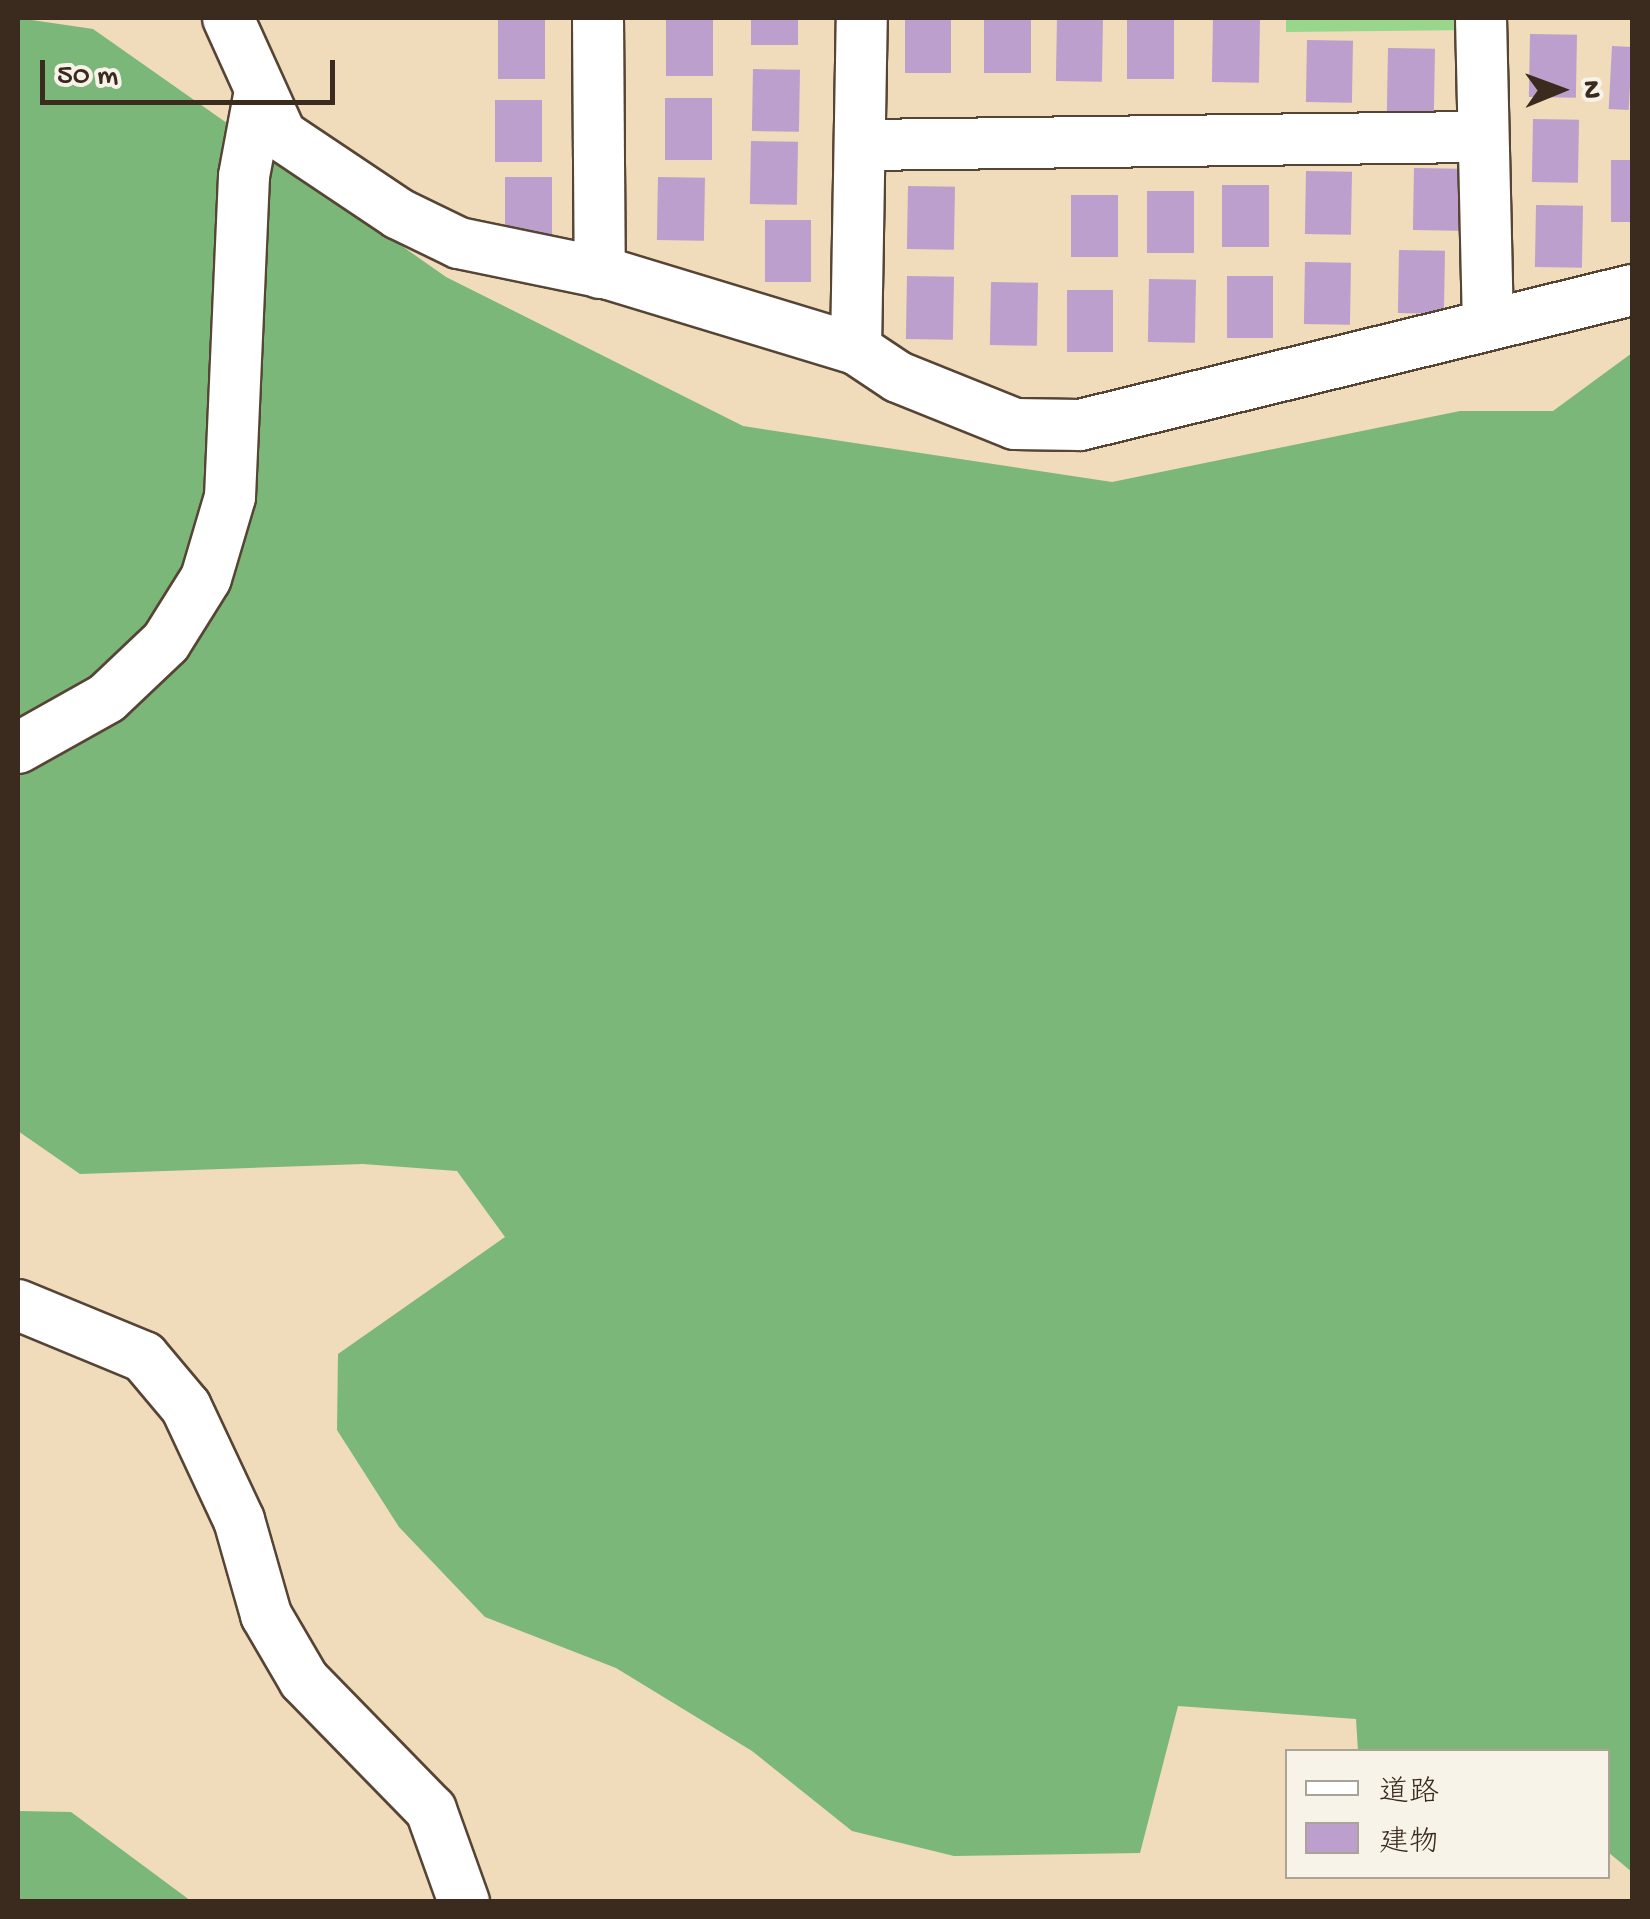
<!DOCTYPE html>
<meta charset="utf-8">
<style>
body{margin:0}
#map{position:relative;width:1650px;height:1919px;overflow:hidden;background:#f0dbba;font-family:"Gochi Hand","Klee One",sans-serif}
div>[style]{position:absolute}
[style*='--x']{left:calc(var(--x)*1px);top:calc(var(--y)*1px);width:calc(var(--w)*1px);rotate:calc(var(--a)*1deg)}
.green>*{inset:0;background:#98d68c}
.forest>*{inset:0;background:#7ab778}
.building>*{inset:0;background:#bc9fcd;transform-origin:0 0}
.roads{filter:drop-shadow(2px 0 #564535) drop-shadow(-2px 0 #564535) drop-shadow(0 2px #564535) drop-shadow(0 -2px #564535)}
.minor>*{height:50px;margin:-25px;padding:0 25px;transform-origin:25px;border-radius:25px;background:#fff}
span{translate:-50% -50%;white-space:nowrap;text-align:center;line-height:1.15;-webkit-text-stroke:8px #f7f3e8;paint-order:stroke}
.frame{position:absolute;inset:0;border:20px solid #3b2a1e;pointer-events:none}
.legend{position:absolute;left:1285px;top:1749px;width:325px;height:130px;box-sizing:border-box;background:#f7f3e8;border:2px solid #aca397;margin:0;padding:12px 18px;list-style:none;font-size:30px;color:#3b2a1e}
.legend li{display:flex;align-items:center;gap:20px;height:50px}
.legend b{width:50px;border:2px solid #aca397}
.north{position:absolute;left:1510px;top:40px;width:100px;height:100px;-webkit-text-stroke:8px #f7f3e8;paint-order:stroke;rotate:89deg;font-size:28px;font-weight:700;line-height:40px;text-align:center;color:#3b2a1e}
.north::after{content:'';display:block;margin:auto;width:35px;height:45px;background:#3b2a1e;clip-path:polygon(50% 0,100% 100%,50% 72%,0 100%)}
.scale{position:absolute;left:40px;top:60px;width:295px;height:45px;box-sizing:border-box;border:5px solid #3b2a1e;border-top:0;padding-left:12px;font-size:30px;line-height:35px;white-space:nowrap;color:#3b2a1e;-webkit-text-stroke:8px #f7f3e8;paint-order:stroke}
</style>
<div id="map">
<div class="green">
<div style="clip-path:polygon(1286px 18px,1472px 18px,1472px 30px,1286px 32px)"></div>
</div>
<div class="forest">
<div style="clip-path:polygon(18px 18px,93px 29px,446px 277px,743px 426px,1112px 482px,1460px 411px,1553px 411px,1632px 353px,1632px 1872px,1608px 1852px,1608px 1752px,1358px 1751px,1356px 1719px,1178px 1706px,1140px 1853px,954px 1856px,852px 1831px,752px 1751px,616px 1668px,485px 1617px,399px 1527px,337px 1430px,338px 1354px,505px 1237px,457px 1171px,363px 1164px,80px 1174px,18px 1131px)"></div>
<div style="clip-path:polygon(18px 1811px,71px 1812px,191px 1901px,18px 1901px)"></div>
</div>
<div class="building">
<div style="left:498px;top:18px;width:47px;height:61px"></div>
<div style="left:666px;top:18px;width:47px;height:58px"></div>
<div style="left:751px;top:18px;width:47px;height:27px"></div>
<div style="left:905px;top:18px;width:46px;height:55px"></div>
<div style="left:984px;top:18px;width:47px;height:55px"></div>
<div style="left:1057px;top:18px;width:46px;height:63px;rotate:1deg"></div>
<div style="left:1127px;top:18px;width:47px;height:61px"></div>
<div style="left:1213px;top:19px;width:47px;height:63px;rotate:1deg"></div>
<div style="left:1530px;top:34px;width:47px;height:63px;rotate:1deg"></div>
<div style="left:1307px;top:40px;width:46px;height:62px;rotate:1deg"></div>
<div style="left:1612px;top:46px;width:20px;height:63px;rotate:3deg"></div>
<div style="left:1388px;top:48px;width:47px;height:63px;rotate:1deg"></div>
<div style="left:753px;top:69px;width:47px;height:62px;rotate:1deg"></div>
<div style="left:665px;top:98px;width:47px;height:62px"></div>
<div style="left:495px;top:100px;width:47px;height:62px"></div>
<div style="left:1533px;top:119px;width:46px;height:63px;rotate:1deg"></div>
<div style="left:751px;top:141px;width:47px;height:63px;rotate:1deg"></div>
<div style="left:1611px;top:160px;width:21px;height:62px"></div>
<div style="left:1414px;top:168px;width:47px;height:62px;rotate:1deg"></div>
<div style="left:1306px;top:171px;width:46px;height:63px;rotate:1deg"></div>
<div style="left:505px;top:177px;width:47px;height:63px"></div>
<div style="left:658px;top:177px;width:47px;height:63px;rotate:1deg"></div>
<div style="left:1222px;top:185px;width:47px;height:62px"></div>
<div style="left:908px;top:186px;width:47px;height:63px;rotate:1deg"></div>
<div style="left:1147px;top:191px;width:47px;height:62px"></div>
<div style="left:1071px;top:195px;width:47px;height:62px"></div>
<div style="left:1536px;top:205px;width:47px;height:62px;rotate:1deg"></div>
<div style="left:765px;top:220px;width:46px;height:62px"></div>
<div style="left:1399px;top:250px;width:46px;height:63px;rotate:1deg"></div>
<div style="left:1305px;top:262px;width:46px;height:62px;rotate:1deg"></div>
<div style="left:907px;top:276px;width:47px;height:63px;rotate:1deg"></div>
<div style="left:1227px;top:276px;width:46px;height:62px"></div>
<div style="left:1149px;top:279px;width:47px;height:63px;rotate:1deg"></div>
<div style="left:991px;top:282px;width:47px;height:63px;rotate:1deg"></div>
<div style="left:1067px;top:290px;width:46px;height:62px"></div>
</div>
<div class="roads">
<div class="minor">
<div style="--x:228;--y:18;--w:128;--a:65.6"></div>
<div style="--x:281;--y:135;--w:142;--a:33.8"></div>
<div style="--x:399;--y:214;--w:67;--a:25.8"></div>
<div style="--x:459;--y:243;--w:153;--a:11.7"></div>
<div style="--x:609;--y:274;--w:258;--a:16.9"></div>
<div style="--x:856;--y:349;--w:50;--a:33.7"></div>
<div style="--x:898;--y:377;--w:126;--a:21.9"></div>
<div style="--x:1015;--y:424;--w:65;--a:0.9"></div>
<div style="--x:1080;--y:425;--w:568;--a:-13.74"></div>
<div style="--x:598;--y:18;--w:255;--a:89.6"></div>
<div style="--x:1481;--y:18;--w:307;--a:88.7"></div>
<div style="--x:864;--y:145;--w:613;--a:-0.75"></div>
<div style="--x:856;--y:349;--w:331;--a:-89"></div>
<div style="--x:18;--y:748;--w:102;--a:-29.3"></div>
<div style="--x:107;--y:698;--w:81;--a:-43.5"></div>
<div style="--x:166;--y:642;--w:75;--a:-58"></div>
<div style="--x:206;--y:578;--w:84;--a:-73.5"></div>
<div style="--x:230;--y:497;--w:321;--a:-87.5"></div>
<div style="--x:244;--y:176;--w:81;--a:-79.4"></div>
<div style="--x:18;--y:1305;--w:136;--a:22.4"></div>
<div style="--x:144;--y:1357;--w:65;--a:50"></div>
<div style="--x:186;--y:1407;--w:125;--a:64.9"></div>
<div style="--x:239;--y:1520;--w:99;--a:74.1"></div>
<div style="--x:266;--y:1615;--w:75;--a:59.7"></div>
<div style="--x:304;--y:1680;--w:182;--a:45.7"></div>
<div style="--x:431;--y:1810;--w:98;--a:70.3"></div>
</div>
</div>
<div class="frame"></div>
<ul class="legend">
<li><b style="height:12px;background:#fff"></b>道路</li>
<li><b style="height:28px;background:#bc9fcd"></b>建物</li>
</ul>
<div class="north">N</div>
<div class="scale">50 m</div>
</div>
